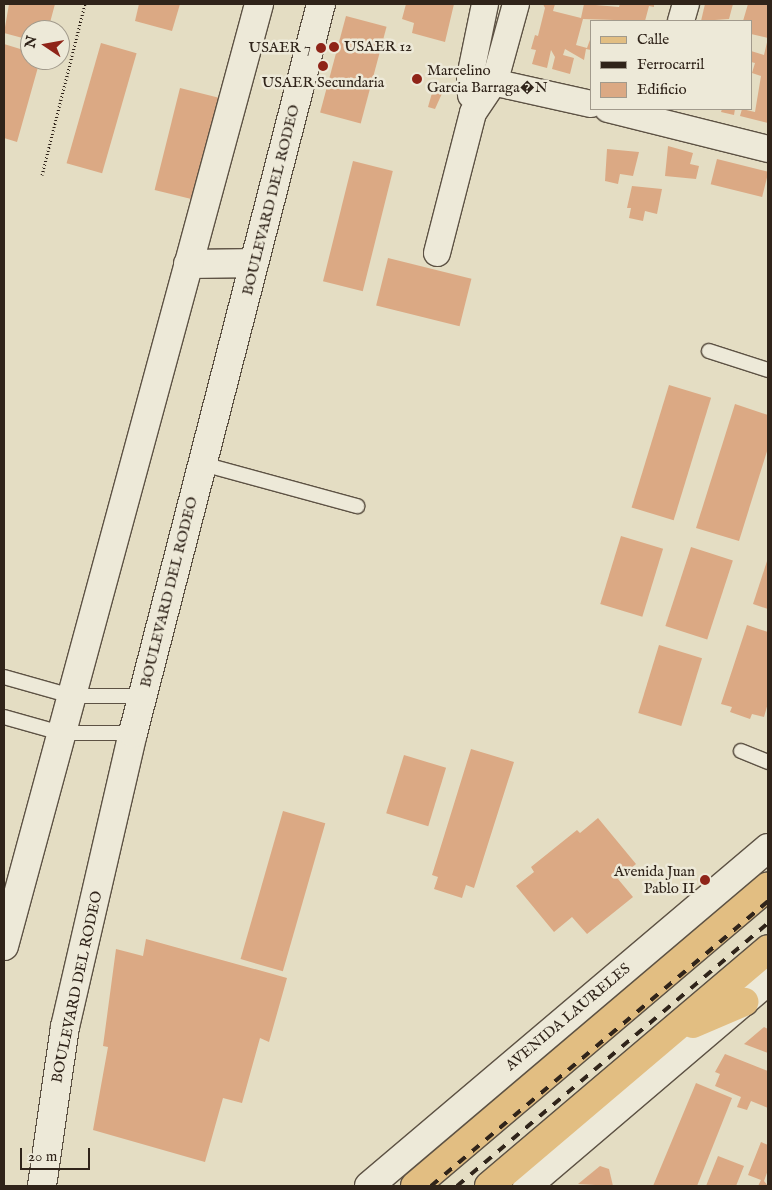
<!DOCTYPE html>
<meta charset="utf-8">
<style>
body{margin:0}
#map{position:relative;width:772px;height:1190px;overflow:hidden;background:#e4ddc3;font-family:"IM FELL English",serif}
div>[style]{position:absolute}
[style*='--x']{left:calc(var(--x)*1px);top:calc(var(--y)*1px);width:calc(var(--w)*1px);rotate:calc(var(--a)*1deg)}
.building>*{inset:0;background:#dba984;transform-origin:0 0}
.path>*{height:3px;margin-top:-1.5px;transform-origin:0;background:repeating-linear-gradient(90deg,#30241a 0 1px,transparent 0 3.5px)}
.roads{filter:drop-shadow(1px 0 #5d5244) drop-shadow(-1px 0 #5d5244) drop-shadow(0 1px #5d5244) drop-shadow(0 -1px #5d5244)}
.lane>*{height:14px;margin:-7px;padding:0 7px;transform-origin:7px;border-radius:7px;background:#ede9d8}
.street>*{height:26px;margin:-13px;padding:0 13px;transform-origin:13px;border-radius:13px;background:#ede9d8}
.secondary>*{height:28px;margin:-14px;padding:0 14px;transform-origin:14px;border-radius:14px;background:#ede9d8}
.primary>*{height:28px;margin:-14px;padding:0 14px;transform-origin:14px;border-radius:14px;background:#e2be82}
.rail>*{height:4px;margin-top:-2px;transform-origin:0;background:repeating-linear-gradient(90deg,#30241a 0 9px,transparent 0 18px)}
.dots>*{width:14px;height:14px;translate:-50% -50%;box-sizing:border-box;border:2px solid #ede9d8;border-radius:50%}
span{translate:-50% -50%;white-space:nowrap;text-align:center;line-height:1.15;-webkit-text-stroke:5px #ede9d8;paint-order:stroke}
.poi-label{font-size:15px;color:#30241a}
.left{translate:0 -50%;text-align:left}
.right{translate:-100% -50%;text-align:right}
.street-label{font-size:15px;color:#30241a}
.frame{position:absolute;inset:0;border:5px solid #30241a;pointer-events:none}
.legend{position:absolute;left:590px;top:20px;width:162px;height:90px;box-sizing:border-box;background:#ede9d8;border:1px solid #a19a8c;margin:0;padding:6px 9px;list-style:none;font-size:15px;color:#30241a}
.legend li{display:flex;align-items:center;gap:10px;height:25px}
.legend b{width:25px;border:1px solid #a19a8c}
.north{position:absolute;left:20px;top:20px;width:50px;height:50px;box-sizing:border-box;background:#ede9d8;border:1px solid #a19a8c;border-radius:50%;rotate:282deg;font-size:14px;font-weight:700;line-height:20px;text-align:center;color:#30241a}
.north::after{content:'';display:block;margin:auto;width:18px;height:22px;background:#8f2418;clip-path:polygon(50% 0,100% 100%,50% 72%,0 100%)}
.scale{position:absolute;left:20px;top:1148px;width:70px;height:22px;box-sizing:border-box;border:2px solid #30241a;border-top:0;padding-left:6px;font-size:15px;line-height:18px;white-space:nowrap;color:#30241a;-webkit-text-stroke:4px #ede9d8;paint-order:stroke}
</style>
<div id="map">
<div class="building">
<div style="clip-path:polygon(9px 4px,55px 4px,48px 30px,30px 30px,30px 40px,4px 33px)"></div>
<div style="clip-path:polygon(139px 4px,180px 4px,172px 31px,135px 21px)"></div>
<div style="clip-path:polygon(406px 4px,454px 4px,445px 42px,412px 33px,414px 23px,402px 19px)"></div>
<div style="clip-path:polygon(543px 4px,555px 4px,553px 11px,581px 18px,584px 4px,619px 7px,620px 4px,654px 4px,654px 7px,649px 6px,645px 21px,583px 19px,576px 45px,587px 48px,591px 37px,591px 50px,586px 49px,584px 60px,565px 49px,563px 55px,574px 58px,570px 74px,552px 69px,555px 57px,551px 50px,547px 68px,532px 64px,536px 50px,531px 49px,535px 35px,538px 36px,545px 8px)"></div>
<div style="clip-path:polygon(705px 4px,733px 4px,729px 19px,701px 21px)"></div>
<div style="clip-path:polygon(748px 4px,768px 4px,768px 38px,751px 34px,751px 21px,743px 21px)"></div>
<div style="left:346px;top:16px;width:42px;height:100px;rotate:15deg"></div>
<div style="clip-path:polygon(768px 38px,768px 123px,740px 116px,742px 109px,755px 112px,761px 76px,752px 73px,755px 63px,751px 62px,751px 51px,764px 55px)"></div>
<div style="left:101px;top:43px;width:37px;height:125px;rotate:16deg"></div>
<div style="clip-path:polygon(4px 44px,30px 52px,30px 60px,40px 60px,17px 142px,4px 138px)"></div>
<div style="clip-path:polygon(434px 86px,444px 89px,435px 109px,428px 107px)"></div>
<div style="left:180px;top:88px;width:40px;height:105px;rotate:14deg"></div>
<div style="clip-path:polygon(722px 109px,735px 109px,734px 115px,721px 112px)"></div>
<div style="clip-path:polygon(668px 146px,693px 153px,690px 164px,699px 166px,696px 179px,665px 176px)"></div>
<div style="clip-path:polygon(607px 149px,639px 152px,633px 176px,620px 174px,618px 184px,605px 181px)"></div>
<div style="left:717px;top:159px;width:53px;height:26px;rotate:14deg"></div>
<div style="left:353px;top:161px;width:41px;height:124px;rotate:14deg"></div>
<div style="clip-path:polygon(632px 186px,662px 189px,657px 214px,645px 211px,643px 221px,629px 218px,631px 208px,627px 208px)"></div>
<div style="left:388px;top:258px;width:86px;height:49px;rotate:14deg"></div>
<div style="left:669px;top:385px;width:44px;height:128px;rotate:17deg"></div>
<div style="clip-path:polygon(735px 404px,768px 415px,768px 448px,739px 541px,696px 528px)"></div>
<div style="left:621px;top:536px;width:44px;height:71px;rotate:17deg"></div>
<div style="left:691px;top:547px;width:44px;height:83px;rotate:18deg"></div>
<div style="clip-path:polygon(768px 558px,768px 609px,753px 604px)"></div>
<div style="clip-path:polygon(747px 625px,768px 632px,768px 703px,764px 717px,752px 714px,750px 719px,730px 712px,732px 707px,721px 704px)"></div>
<div style="left:659px;top:645px;width:45px;height:71px;rotate:17deg"></div>
<div style="clip-path:polygon(471px 749px,514px 762px,474px 888px,466px 885px,462px 898px,434px 889px,438px 877px,432px 875px)"></div>
<div style="left:404px;top:755px;width:44px;height:61px;rotate:17deg"></div>
<div style="left:283px;top:811px;width:44px;height:154px;rotate:16deg"></div>
<div style="clip-path:polygon(598px 818px,636px 864px,618px 879px,633px 897px,587px 934px,572px 917px,554px 932px,516px 886px,534px 872px,531px 867px,577px 830px,580px 833px)"></div>
<div style="clip-path:polygon(146px 939px,287px 978px,269px 1042px,260px 1038px,242px 1103px,223px 1098px,205px 1162px,93px 1130px,108px 1047px,103px 1046px,116px 949px,143px 956px)"></div>
<div style="clip-path:polygon(764px 1027px,768px 1029px,768px 1053px,744px 1044px)"></div>
<div style="clip-path:polygon(725px 1054px,768px 1071px,768px 1108px,751px 1101px,747px 1110px,737px 1107px,741px 1097px,715px 1086px,720px 1074px,715px 1072px)"></div>
<div style="clip-path:polygon(696px 1083px,732px 1098px,697px 1186px,653px 1186px)"></div>
<div style="clip-path:polygon(761px 1142px,768px 1145px,768px 1170px,764px 1181px,768px 1186px,758px 1186px,761px 1180px,748px 1175px)"></div>
<div style="clip-path:polygon(718px 1156px,744px 1166px,736px 1186px,706px 1186px)"></div>
<div style="clip-path:polygon(600px 1166px,609px 1169px,613px 1186px,578px 1184px)"></div>
</div>
<div class="path">
<div style="--x:42;--y:175;--w:176;--a:-75.9"></div>
</div>
<div class="roads">
<div class="lane">
<div style="--x:709;--y:351;--w:62;--a:17.9"></div>
<div style="--x:203;--y:464;--w:160;--a:15.3"></div>
<div style="--x:4;--y:677;--w:70;--a:15.8"></div>
<div style="--x:71;--y:696;--w:72;--a:0"></div>
<div style="--x:4;--y:717;--w:59;--a:15.7"></div>
<div style="--x:61;--y:733;--w:72;--a:0"></div>
<div style="--x:741;--y:751;--w:29;--a:22"></div>
</div>
<div class="street">
<div style="--x:681;--y:21;--w:18;--a:-74"></div>
<div style="--x:470;--y:77;--w:124;--a:12.6"></div>
<div style="--x:471;--y:95;--w:18;--a:-93"></div>
<div style="--x:470;--y:77;--w:75;--a:-78.4"></div>
<div style="--x:608;--y:109;--w:165;--a:14"></div>
<div style="--x:437;--y:253;--w:145;--a:-75.6"></div>
<div style="--x:473;--y:113;--w:40;--a:-56"></div>
<div style="--x:495;--y:80;--w:79;--a:-74.6"></div>
</div>
<div class="secondary">
<div style="--x:188;--y:264;--w:66;--a:-0.9"></div>
<div style="--x:4;--y:946;--w:976;--a:-74.85"></div>
<div style="--x:42;--y:1186;--w:161;--a:-81.8"></div>
<div style="--x:65;--y:1027;--w:302;--a:-77"></div>
<div style="--x:133;--y:733;--w:753;--a:-75.54"></div>
<div style="--x:369;--y:1186;--w:523;--a:-40.27"></div>
<div style="--x:527;--y:1186;--w:316;--a:-40.4"></div>
</div>
<div class="primary">
<div style="--x:693;--y:1024;--w:56;--a:-23.3"></div>
<div style="--x:415;--y:1186;--w:463;--a:-40.3"></div>
<div style="--x:489;--y:1186;--w:366;--a:-40.3"></div>
</div>
</div>
<div class="rail">
<div style="--x:431;--y:1186;--w:441;--a:-40.2"></div>
<div style="--x:457;--y:1186;--w:407;--a:-40.2"></div>
</div>
<div class="dots">
<div style="left:334px;top:47px;background:#8f2418"></div>
<div style="left:321px;top:48px;background:#8f2418"></div>
<div style="left:323px;top:66px;background:#8f2418"></div>
<div style="left:417px;top:79px;background:#8f2418"></div>
<div style="left:705px;top:880px;background:#8f2418"></div>
</div>
<div class="poi-label">
<span class="left" style="left:344px;top:47px">USAER 12</span>
<span class="right" style="left:311px;top:48px">USAER 7</span>
<span class="left" style="left:427px;top:79px">Marcelino<br>Garcia Barraga�N</span>
<span style="left:323px;top:83px">USAER Secundaria</span>
<span class="right" style="left:695px;top:880px">Avenida Juan<br>Pablo II</span>
</div>
<div class="street-label">
<span style="left:271px;top:200px;rotate:-76deg">BOULEVARD DEL RODEO</span>
<span style="left:169px;top:592px;rotate:-76deg">BOULEVARD DEL RODEO</span>
<span style="left:77px;top:987px;rotate:-78deg">BOULEVARD DEL RODEO</span>
<span style="left:568px;top:1017px;rotate:-40deg">AVENIDA LAURELES</span>
</div>
<div class="frame"></div>
<ul class="legend">
<li><b style="height:6px;background:#e2be82"></b>Calle</li>
<li><b style="height:6px;background:#30241a"></b>Ferrocarril</li>
<li><b style="height:14px;background:#dba984"></b>Edificio</li>
</ul>
<div class="north">N</div>
<div class="scale">20 m</div>
</div>
